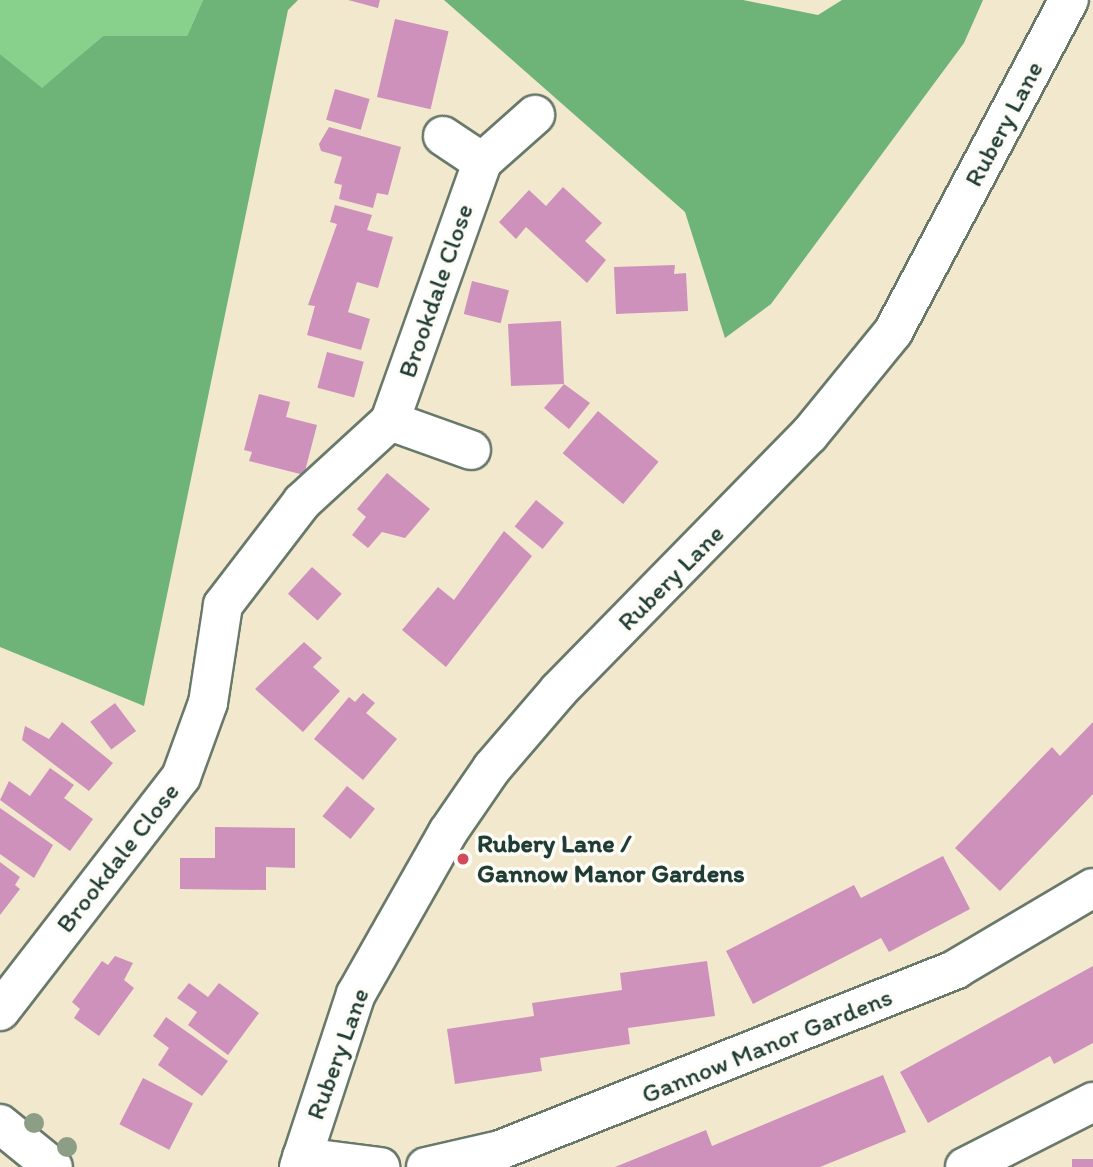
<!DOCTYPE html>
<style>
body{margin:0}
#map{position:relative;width:1093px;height:1167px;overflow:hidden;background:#f1e8ce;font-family:Itim,sans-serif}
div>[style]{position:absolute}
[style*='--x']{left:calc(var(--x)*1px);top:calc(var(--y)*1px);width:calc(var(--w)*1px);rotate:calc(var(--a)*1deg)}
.green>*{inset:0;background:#88d18d}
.forest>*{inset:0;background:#6eb378}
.building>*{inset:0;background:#ce91bc;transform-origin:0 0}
.roads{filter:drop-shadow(2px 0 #68796a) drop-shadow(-2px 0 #68796a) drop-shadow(0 2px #68796a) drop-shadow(0 -2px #68796a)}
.minor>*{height:38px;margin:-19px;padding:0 19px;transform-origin:19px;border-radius:19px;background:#fff}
.trees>*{width:20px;height:20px;margin:-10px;border-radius:50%;background:#8c9e85}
.dots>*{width:19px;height:19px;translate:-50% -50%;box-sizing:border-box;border:4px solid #fdfcf7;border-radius:50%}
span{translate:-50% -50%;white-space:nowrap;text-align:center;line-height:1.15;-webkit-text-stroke:7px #fdfcf7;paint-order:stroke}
.street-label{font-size:26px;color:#1f3d34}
.poi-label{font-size:26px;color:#1f3d34;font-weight:700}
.left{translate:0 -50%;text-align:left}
</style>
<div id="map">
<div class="green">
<div style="clip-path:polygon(0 0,203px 0,187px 36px,103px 36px,42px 89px,0 54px)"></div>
</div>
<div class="forest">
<div style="clip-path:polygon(203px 0,298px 0,288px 10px,144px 706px,0 647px,0 54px,42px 88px,103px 36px,187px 36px)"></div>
<div style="clip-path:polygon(444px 0,743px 0,818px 15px,842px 0,983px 0,964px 43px,771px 304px,725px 338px,685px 212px)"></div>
</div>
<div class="building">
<div style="clip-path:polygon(348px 0,380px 0,378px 8px)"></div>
<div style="left:395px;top:19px;width:55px;height:80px;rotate:13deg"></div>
<div style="left:335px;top:89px;width:36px;height:32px;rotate:16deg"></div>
<div style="clip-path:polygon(329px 127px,401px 147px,388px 195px,377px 193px,373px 208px,339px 199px,342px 185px,334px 183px,342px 157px,321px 151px,319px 144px)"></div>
<div style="clip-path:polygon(563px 187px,602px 223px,585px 241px,606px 260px,587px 283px,526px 227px,516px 239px,499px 222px,529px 190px,546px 206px)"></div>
<div style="clip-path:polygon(335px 205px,372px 215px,367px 230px,393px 237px,378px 288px,357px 282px,348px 312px,370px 319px,361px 350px,307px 335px,315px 306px,308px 305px,337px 224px,330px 222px)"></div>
<div style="clip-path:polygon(675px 265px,674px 274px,686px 273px,688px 311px,616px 314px,614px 267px)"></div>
<div style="left:472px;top:281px;width:38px;height:34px;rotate:14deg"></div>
<div style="clip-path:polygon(561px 321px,564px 384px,590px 403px,569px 429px,544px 408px,564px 384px,511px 386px,508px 324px)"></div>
<div style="left:327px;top:352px;width:38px;height:37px;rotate:15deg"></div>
<div style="clip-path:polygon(259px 394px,290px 402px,286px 417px,317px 425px,304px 475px,249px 461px,252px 452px,244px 450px)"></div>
<div style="left:598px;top:411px;width:79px;height:55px;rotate:40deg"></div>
<div style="clip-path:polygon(387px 473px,430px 509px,405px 538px,382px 532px,368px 548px,352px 535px,366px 517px,357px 509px)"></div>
<div style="left:536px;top:500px;width:36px;height:34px;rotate:39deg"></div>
<div style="clip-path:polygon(504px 531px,532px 556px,446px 667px,402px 630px,438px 587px,454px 600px)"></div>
<div style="left:312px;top:567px;width:40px;height:36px;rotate:42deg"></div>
<div style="clip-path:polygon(304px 642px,322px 658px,313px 667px,340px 691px,303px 732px,255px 689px)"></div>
<div style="clip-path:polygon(363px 693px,375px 703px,366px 713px,397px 739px,363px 780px,314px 739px,349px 697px,355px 702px)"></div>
<div style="left:115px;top:703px;width:35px;height:31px;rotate:53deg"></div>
<div style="clip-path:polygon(62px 722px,113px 763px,89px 791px,22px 740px,25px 726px,49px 739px)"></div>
<div style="clip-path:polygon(1093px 722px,1093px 794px,1000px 891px,955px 848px,1052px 747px,1060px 756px)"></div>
<div style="clip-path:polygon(50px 768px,74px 785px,64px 798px,93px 819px,70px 851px,0 800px,9px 781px,30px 796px)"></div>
<div style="left:347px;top:786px;width:36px;height:39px;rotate:39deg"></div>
<div style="clip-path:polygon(0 808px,53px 845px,34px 878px,0 854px)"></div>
<div style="clip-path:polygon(215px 827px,295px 828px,295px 868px,266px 867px,266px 890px,180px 889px,180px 858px,215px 858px)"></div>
<div style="clip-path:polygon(943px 856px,970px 909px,889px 952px,881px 938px,753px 1004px,726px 951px,854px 885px,861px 898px)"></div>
<div style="clip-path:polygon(0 862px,20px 877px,15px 885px,20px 889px,0 915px)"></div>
<div style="clip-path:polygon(115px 956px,133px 963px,124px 980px,134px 988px,99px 1036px,74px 1018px,80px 1009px,72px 1002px,102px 961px,108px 965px)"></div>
<div style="clip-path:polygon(707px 961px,715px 1016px,628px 1028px,630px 1044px,540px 1058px,542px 1071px,455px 1084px,447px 1029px,534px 1016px,532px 1003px,622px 990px,620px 973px)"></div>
<div style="clip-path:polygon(1093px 966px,1093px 1043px,1054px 1064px,1050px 1056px,928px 1123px,900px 1072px)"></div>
<div style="clip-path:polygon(189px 983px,208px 997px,219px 983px,259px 1013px,228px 1055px,188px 1025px,197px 1012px,177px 998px)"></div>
<div style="clip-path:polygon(166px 1017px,228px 1061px,202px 1096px,158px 1065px,169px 1048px,153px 1036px)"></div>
<div style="clip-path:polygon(883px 1075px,906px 1132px,820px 1167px,615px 1167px,706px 1130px,712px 1146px)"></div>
<div style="left:143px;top:1078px;width:56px;height:52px;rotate:27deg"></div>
<div style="left:1072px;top:1159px;width:21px;height:8px"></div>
</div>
<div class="roads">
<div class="minor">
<div style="--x:443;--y:136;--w:47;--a:33.7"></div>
<div style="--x:390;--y:421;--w:86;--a:19.7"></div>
<div style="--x:0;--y:1011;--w:296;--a:-52.3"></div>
<div style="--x:181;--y:777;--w:79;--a:-70"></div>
<div style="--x:208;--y:703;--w:99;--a:-81.3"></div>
<div style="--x:223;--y:605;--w:130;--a:-52.5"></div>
<div style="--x:302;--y:502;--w:120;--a:-42.6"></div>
<div style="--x:390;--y:421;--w:275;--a:-70.4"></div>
<div style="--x:482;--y:162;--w:71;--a:-41.6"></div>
<div style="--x:0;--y:1124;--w:68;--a:39.1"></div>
<div style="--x:302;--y:1157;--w:79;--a:7.3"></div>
<div style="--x:299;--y:1167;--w:182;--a:-71.8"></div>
<div style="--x:356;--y:994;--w:186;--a:-60.4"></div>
<div style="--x:448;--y:832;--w:78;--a:-55.5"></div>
<div style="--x:492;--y:768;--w:103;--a:-49.3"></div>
<div style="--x:559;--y:690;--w:357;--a:-45.6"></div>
<div style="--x:809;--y:435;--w:133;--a:-50.8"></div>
<div style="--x:893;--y:332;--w:376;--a:-62.1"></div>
<div style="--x:426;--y:1167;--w:76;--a:-12.9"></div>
<div style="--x:500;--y:1150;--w:491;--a:-21.6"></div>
<div style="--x:956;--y:969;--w:159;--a:-30.6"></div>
<div style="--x:965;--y:1167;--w:144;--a:-26.9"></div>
</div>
</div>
<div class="trees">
<div style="left:34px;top:1123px"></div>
<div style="left:67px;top:1147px"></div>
</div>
<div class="dots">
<div style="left:463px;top:859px;background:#d1495b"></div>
</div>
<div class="street-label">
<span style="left:1004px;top:124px;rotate:-62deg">Rubery Lane</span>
<span style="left:436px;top:291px;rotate:-71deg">Brookdale Close</span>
<span style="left:671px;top:578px;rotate:-45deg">Rubery Lane</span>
<span style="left:118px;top:858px;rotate:-52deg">Brookdale Close</span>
<span style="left:767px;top:1046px;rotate:-22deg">Gannow Manor Gardens</span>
<span style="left:338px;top:1054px;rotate:-70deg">Rubery Lane</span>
</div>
<div class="poi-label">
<span class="left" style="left:477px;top:859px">Rubery Lane /<br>Gannow Manor Gardens</span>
</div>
</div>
